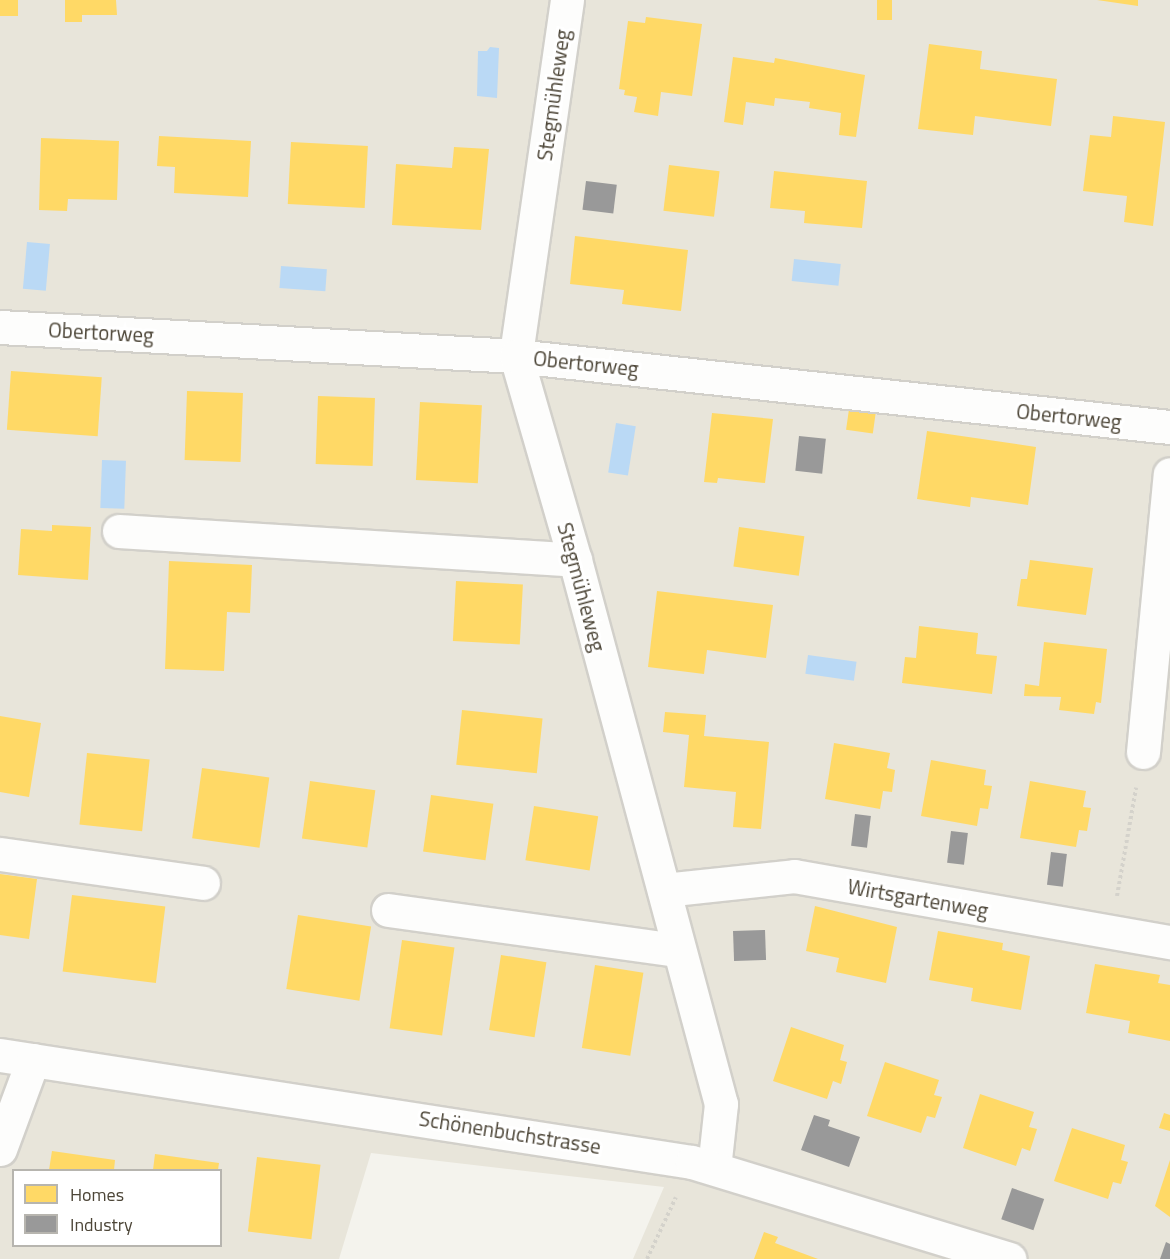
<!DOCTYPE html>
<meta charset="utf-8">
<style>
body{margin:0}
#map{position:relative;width:1170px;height:1259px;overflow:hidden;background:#f4f3ed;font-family:"Titillium Web",sans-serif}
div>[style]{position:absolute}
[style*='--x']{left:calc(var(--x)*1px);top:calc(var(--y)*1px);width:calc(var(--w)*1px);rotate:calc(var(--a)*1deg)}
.residential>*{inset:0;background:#e8e5da}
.water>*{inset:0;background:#bad9f5;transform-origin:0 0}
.homes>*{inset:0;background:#ffd966;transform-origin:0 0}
.industry>*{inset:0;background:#999;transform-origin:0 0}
.path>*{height:4px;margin-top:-2px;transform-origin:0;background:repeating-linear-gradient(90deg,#d4d2cb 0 3px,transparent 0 6px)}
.roads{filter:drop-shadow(2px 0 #d2d0ca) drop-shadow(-2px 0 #d2d0ca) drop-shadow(0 2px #d2d0ca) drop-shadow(0 -2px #d2d0ca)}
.minor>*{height:33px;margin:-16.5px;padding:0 16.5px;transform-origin:16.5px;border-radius:16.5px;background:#fdfdfc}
span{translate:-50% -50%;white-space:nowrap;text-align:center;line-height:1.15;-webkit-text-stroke:6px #fff;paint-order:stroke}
.street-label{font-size:21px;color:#4c4537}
.legend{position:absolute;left:12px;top:1169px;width:210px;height:78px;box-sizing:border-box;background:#fff;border:2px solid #b7b5af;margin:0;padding:8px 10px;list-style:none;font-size:18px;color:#4c4537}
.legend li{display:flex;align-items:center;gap:12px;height:30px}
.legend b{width:30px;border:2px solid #b7b5af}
</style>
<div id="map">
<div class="residential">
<div style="clip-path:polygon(evenodd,0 0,1170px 0,1170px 1259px,633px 1259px,664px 1187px,371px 1153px,339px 1259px,0 1259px,0 0,14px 1170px,220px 1170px,220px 1246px,14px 1246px,14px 1170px)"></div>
</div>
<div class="water">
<div style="clip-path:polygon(490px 47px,499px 48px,497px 98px,477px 96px,478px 51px,487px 51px)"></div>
<div style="left:27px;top:242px;width:23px;height:47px;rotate:5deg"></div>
<div style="left:794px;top:259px;width:47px;height:22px;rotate:6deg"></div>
<div style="left:281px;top:266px;width:46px;height:22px;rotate:4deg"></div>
<div style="left:616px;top:423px;width:20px;height:50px;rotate:9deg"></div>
<div style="left:102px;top:460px;width:24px;height:48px;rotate:2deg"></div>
<div style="left:808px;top:655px;width:49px;height:19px;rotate:8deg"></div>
</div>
<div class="homes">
<div style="left:0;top:0;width:18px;height:16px"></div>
<div style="clip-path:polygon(65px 0,116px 0,117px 15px,82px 15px,82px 22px,65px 22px)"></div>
<div style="left:877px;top:0;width:15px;height:20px"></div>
<div style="clip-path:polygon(1097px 0,1138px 0,1138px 6px)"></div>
<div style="clip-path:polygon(646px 17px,702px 24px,692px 96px,661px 92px,658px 116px,634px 112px,637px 97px,624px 95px,625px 90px,619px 89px,628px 21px,645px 23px)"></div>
<div style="clip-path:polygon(929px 44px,982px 51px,980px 69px,1057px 79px,1051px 126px,975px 116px,973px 135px,918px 129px)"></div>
<div style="clip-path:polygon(733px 57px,774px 63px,775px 58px,865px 75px,856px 137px,839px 135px,841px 113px,809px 108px,810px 102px,775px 98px,774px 106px,746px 102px,743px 125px,724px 122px)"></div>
<div style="clip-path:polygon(1113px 116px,1165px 122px,1153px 226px,1124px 222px,1127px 196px,1083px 191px,1090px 135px,1111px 137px)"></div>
<div style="clip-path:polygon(159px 136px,251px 141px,248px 197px,174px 193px,175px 167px,157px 166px)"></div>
<div style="clip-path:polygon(41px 138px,119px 141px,117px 200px,68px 199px,67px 211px,39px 210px)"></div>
<div style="left:291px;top:142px;width:77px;height:62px;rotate:3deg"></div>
<div style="clip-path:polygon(454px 147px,489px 149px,481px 230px,392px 225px,396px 164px,452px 168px)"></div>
<div style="left:669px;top:165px;width:51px;height:46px;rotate:7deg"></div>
<div style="clip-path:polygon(774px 171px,867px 181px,862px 228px,804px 223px,805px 211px,770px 208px)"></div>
<div style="clip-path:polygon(575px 236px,688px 250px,681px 311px,622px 304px,624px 290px,570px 284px)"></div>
<div style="left:11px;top:371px;width:91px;height:59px;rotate:4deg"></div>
<div style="left:187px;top:391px;width:56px;height:69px;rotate:2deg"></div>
<div style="left:318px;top:396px;width:57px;height:68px;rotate:2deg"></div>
<div style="left:420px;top:402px;width:62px;height:78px;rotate:3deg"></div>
<div style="left:849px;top:409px;width:27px;height:21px;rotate:8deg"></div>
<div style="clip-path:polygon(712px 413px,773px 419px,765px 483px,718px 478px,717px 483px,704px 482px)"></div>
<div style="clip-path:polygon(927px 431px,1036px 447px,1028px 505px,971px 497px,970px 507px,917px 499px)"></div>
<div style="clip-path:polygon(52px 525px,91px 527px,88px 580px,18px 575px,21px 529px,52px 531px)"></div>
<div style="left:739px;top:527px;width:66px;height:40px;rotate:8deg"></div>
<div style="clip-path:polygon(1030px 560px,1093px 568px,1086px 615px,1017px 606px,1021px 579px,1027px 579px)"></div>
<div style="clip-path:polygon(169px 561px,252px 565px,250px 613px,227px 612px,224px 671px,165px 669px)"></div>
<div style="left:456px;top:581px;width:67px;height:60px;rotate:3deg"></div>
<div style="clip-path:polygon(657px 591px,773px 605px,766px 658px,707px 650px,704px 674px,648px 667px)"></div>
<div style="clip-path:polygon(919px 626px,978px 633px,976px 654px,997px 656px,992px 694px,902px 683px,905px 657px,916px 658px)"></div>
<div style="clip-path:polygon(1044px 642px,1107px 649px,1101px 703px,1096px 702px,1094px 714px,1059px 710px,1061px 697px,1024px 696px,1025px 684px,1039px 686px)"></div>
<div style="left:462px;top:710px;width:81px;height:55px;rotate:6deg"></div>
<div style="clip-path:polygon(665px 712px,706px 715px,704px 736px,769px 742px,761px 829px,733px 827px,736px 792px,684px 787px,689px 735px,663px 732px)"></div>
<div style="clip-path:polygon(0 716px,41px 723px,29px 797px,0 792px)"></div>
<div style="clip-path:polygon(834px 743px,890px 753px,887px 768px,895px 770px,892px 792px,883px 791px,880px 809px,825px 799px)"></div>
<div style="left:87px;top:753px;width:63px;height:72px;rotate:6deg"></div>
<div style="clip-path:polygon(931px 760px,986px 770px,984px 785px,992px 786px,988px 809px,980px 808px,977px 826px,921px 816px)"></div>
<div style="left:202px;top:768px;width:68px;height:71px;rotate:8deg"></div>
<div style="left:310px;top:781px;width:66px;height:58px;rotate:8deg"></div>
<div style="clip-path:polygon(1030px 781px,1086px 791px,1083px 807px,1091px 808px,1087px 831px,1079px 830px,1076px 847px,1020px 838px)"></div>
<div style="left:431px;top:795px;width:63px;height:57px;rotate:8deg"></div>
<div style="left:534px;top:806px;width:65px;height:55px;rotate:9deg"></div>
<div style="clip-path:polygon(0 874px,37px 879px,29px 939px,0 935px)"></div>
<div style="left:72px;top:895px;width:94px;height:77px;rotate:7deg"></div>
<div style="clip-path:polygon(815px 906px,897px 927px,886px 983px,836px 972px,839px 958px,806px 951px)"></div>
<div style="left:298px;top:915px;width:74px;height:75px;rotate:9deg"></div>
<div style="clip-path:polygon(938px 931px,1003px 943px,1002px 950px,1030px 956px,1021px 1010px,971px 1001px,973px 988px,929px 980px)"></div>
<div style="left:402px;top:940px;width:53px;height:89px;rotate:8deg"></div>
<div style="left:501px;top:955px;width:46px;height:76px;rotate:9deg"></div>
<div style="clip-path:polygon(1095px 964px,1160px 975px,1158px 983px,1170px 985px,1170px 1041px,1128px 1033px,1130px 1021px,1086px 1013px)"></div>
<div style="left:595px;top:965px;width:49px;height:84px;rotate:9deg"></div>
<div style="clip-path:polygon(791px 1027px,844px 1045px,840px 1060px,847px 1062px,841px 1084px,833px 1081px,827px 1099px,773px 1081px)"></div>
<div style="clip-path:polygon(885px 1062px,939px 1080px,934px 1095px,942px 1097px,935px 1118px,927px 1116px,921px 1133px,867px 1116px)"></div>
<div style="clip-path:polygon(980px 1094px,1034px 1112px,1029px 1127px,1037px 1129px,1030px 1151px,1022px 1148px,1016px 1166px,963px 1148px)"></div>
<div style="clip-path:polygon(1164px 1113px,1170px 1115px,1170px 1131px,1159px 1128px)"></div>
<div style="clip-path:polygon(1072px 1128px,1125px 1145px,1121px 1160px,1128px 1162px,1121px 1184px,1113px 1182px,1108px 1199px,1054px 1181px)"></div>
<div style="clip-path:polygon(52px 1151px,115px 1160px,114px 1170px,49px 1170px)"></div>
<div style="clip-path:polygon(155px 1154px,219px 1163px,218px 1170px,153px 1170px)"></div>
<div style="left:257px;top:1157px;width:64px;height:75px;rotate:7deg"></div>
<div style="clip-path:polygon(1170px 1160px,1170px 1217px,1155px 1206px)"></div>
<div style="clip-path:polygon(764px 1232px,778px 1237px,775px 1243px,818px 1259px,754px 1259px)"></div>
</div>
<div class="industry">
<div style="left:586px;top:181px;width:31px;height:29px;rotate:7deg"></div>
<div style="left:799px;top:436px;width:27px;height:35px;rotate:6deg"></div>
<div style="left:855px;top:814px;width:16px;height:32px;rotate:7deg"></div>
<div style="left:951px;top:831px;width:17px;height:32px;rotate:7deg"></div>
<div style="left:1051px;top:852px;width:16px;height:33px;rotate:7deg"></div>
<div style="left:765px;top:930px;width:30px;height:32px;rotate:88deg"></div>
<div style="clip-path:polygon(814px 1115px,830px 1120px,828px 1126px,860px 1137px,849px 1167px,801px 1150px)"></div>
<div style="left:1012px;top:1188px;width:34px;height:33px;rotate:19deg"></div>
<div style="clip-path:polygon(1166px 1242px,1170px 1244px,1170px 1259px,1160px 1259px)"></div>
</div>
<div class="path">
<div style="--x:1117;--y:896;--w:110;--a:-80"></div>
<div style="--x:647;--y:1259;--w:68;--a:-64.9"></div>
</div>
<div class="roads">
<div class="minor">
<div style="--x:567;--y:0;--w:360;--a:98.2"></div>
<div style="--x:516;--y:356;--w:212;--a:73.9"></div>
<div style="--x:575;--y:560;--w:563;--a:74.98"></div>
<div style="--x:721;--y:1104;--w:64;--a:96.2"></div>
<div style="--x:0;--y:327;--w:517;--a:3.22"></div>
<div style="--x:516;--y:356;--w:658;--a:6.2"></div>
<div style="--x:119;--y:531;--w:457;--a:3.6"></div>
<div style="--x:1143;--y:752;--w:279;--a:-84.5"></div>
<div style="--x:0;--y:854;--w:205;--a:8.1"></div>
<div style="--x:664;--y:890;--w:131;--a:-6.1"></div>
<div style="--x:794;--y:876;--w:382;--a:10"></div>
<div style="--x:388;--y:910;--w:293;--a:7.9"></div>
<div style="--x:0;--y:1055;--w:700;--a:8.79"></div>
<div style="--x:692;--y:1162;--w:332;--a:17"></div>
<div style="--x:0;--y:1149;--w:95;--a:-69.7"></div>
</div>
</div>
<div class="street-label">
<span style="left:553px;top:95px;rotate:-82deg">Stegmühleweg</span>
<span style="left:101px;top:332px;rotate:3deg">Obertorweg</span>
<span style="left:586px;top:363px;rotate:6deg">Obertorweg</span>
<span style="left:1069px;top:416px;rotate:6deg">Obertorweg</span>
<span style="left:582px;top:587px;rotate:75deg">Stegmühleweg</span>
<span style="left:918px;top:898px;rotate:10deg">Wirtsgartenweg</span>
<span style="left:510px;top:1132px;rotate:9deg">Schönenbuchstrasse</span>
</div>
<ul class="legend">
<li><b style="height:16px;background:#ffd966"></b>Homes</li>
<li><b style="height:16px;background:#999"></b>Industry</li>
</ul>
</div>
